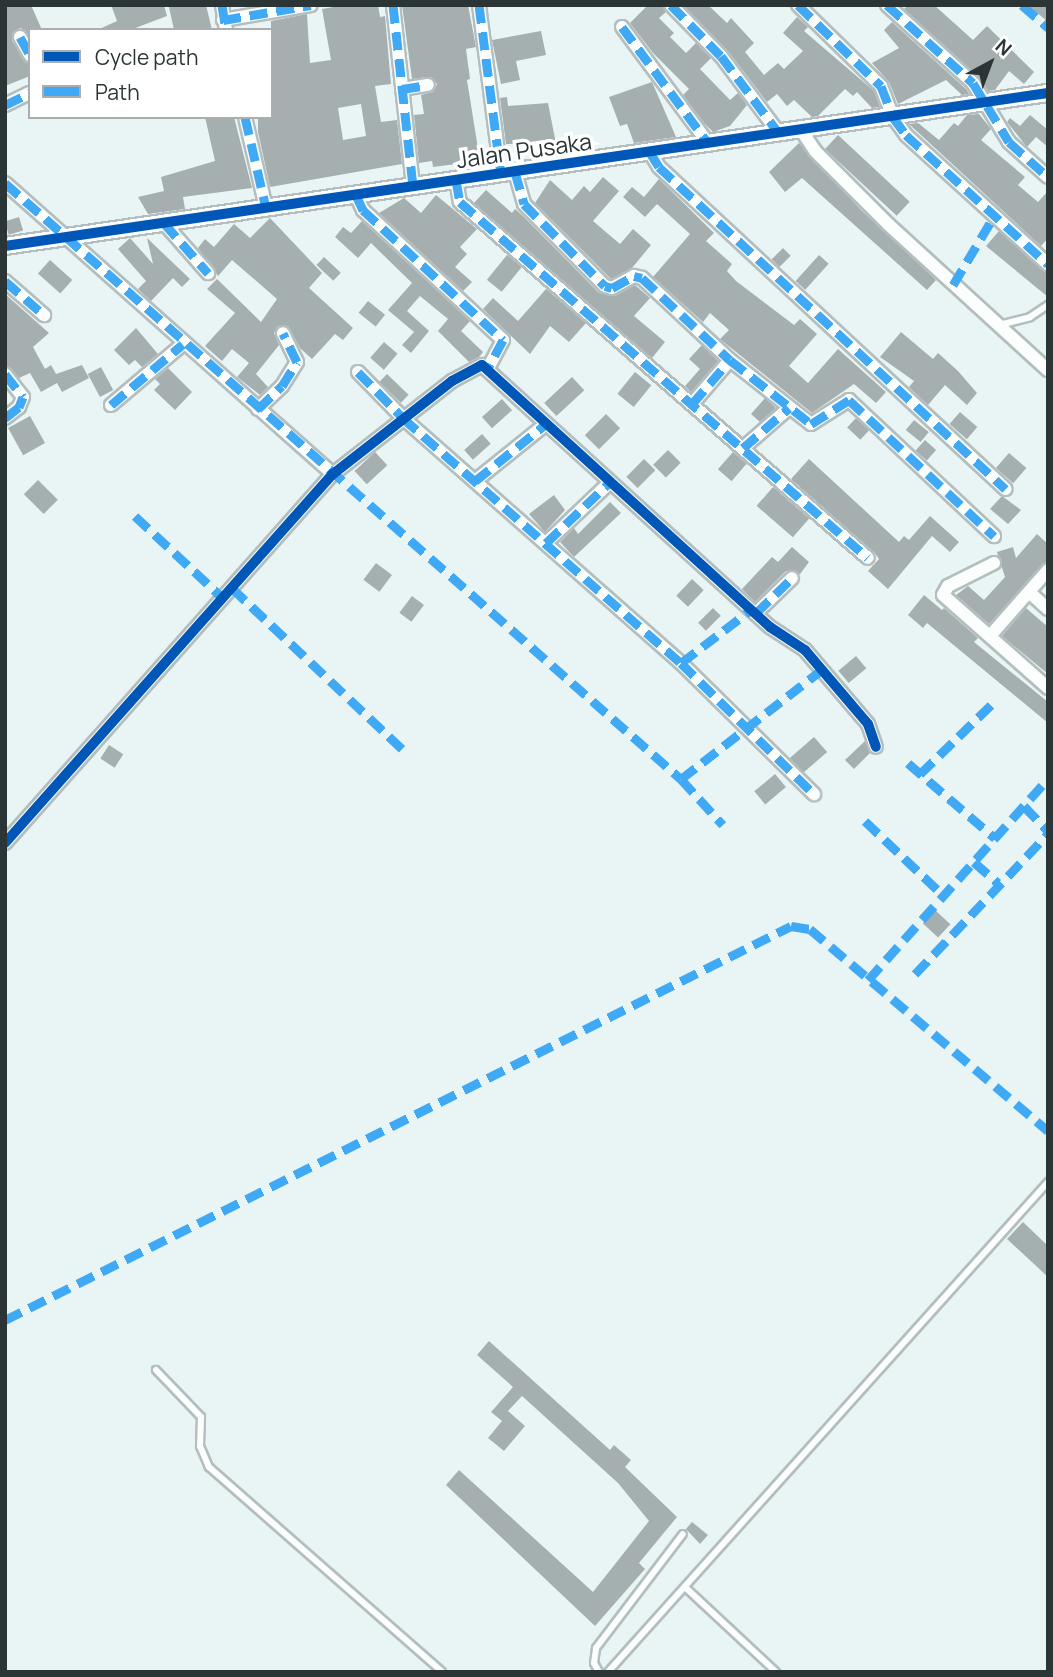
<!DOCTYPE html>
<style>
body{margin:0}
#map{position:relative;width:1053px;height:1677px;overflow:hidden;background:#e9f5f5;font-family:Manrope,sans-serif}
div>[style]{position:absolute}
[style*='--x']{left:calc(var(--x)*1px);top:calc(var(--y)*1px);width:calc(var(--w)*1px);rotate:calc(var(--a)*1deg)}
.building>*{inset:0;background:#a5afaf;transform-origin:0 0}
.roads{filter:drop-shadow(2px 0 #b4bebe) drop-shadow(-2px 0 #b4bebe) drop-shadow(0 2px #b4bebe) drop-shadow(0 -2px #b4bebe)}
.lane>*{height:6px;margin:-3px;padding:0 3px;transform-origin:3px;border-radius:3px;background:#fcfefe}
.street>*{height:12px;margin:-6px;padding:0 6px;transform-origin:6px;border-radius:6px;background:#fcfefe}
.secondary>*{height:16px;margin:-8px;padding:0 8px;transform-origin:8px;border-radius:8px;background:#fcfefe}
.quiet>*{height:9px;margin-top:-4.5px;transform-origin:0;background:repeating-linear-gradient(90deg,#3fa9f5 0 18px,transparent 0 27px)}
.cycleway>*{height:10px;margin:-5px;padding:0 5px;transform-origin:5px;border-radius:5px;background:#0057b8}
span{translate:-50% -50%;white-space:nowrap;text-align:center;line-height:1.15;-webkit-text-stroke:7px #fff;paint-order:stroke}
.street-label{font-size:23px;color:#2b3535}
.frame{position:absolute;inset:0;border:7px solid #2b3535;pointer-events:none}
.legend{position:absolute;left:28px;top:28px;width:245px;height:91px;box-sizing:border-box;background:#fff;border:2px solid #aaaeae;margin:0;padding:9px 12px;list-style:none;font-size:21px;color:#2b3535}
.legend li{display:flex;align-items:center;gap:14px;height:35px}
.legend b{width:35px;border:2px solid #aaaeae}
.north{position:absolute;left:955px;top:28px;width:70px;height:70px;-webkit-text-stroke:5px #fff;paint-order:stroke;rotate:41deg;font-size:19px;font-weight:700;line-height:28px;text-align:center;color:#2b3535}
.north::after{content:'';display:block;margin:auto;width:24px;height:32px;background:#2b3535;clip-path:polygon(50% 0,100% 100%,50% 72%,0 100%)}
</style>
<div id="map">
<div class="building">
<div style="clip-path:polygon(5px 5px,31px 5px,42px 30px,30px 30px,30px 37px,21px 28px,13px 32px,12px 41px,30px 64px,30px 76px,5px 86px)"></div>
<div style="clip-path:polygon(111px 5px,164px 5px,167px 16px,130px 30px,97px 30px,117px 21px)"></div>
<div style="clip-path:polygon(206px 5px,212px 30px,174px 30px,169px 7px)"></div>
<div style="clip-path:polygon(evenodd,345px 5px,378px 5px,380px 17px,385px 16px,391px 84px,375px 86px,381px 122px,397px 120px,402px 164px,270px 187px,258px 132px,258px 117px,271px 117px,271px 21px,307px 14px,310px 63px,331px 60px,322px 9px,345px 5px,361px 104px,366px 136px,343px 140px,338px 108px,361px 104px)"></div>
<div style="clip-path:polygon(402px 5px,468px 5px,476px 47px,466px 49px,470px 79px,467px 80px,480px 161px,433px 167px,432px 161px,419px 163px,414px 115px,424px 114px,421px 95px,433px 92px,437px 84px,430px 77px,412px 79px)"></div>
<div style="clip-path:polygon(648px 5px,662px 5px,666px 12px,659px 18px,674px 33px,670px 37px,686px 53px,696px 43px,711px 58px,700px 69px,730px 100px,738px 93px,747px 105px,730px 126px,713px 132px,704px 123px,683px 95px,689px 89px,653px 53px,630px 23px)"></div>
<div style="clip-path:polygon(683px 5px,708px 5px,727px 23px,731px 18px,754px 43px,745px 52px,764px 75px,778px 63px,784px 69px,803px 51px,783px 33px,797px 17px,808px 27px,804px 31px,874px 91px,880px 107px,872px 108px,857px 92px,853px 96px,845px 89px,818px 116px,812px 117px,794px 100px,787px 106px,777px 94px,767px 102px,728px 51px)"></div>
<div style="clip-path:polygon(908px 5px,934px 5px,973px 40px,987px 26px,1034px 72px,1024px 84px,1009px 71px,995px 90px,988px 91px,979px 77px,904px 9px)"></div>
<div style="clip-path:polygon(1028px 5px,1048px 5px,1048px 22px)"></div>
<div style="clip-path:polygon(892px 22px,966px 89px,969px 94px,962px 95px,946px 80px,898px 104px,889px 82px,872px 63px,899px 48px,884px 30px)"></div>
<div style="clip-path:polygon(541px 31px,546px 55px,516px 61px,520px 80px,501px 84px,492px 40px)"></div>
<div style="clip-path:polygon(652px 82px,676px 137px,634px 143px,627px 124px,620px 126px,609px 97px)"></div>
<div style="clip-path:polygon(507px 97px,508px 106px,548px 103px,558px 154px,544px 156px,542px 143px,506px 144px,500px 98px)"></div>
<div style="clip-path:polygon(979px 114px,991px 129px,981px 140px,1025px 177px,1018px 185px,1038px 202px,1048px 191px,1048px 238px,1041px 246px,909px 124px,918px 123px,939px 140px,954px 123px,958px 126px,967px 115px)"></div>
<div style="clip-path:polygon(1030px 115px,1048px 130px,1048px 147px,1036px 137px,1027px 147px,1007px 122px,1010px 118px,1020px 126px)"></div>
<div style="clip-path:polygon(205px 117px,234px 117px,252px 188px,183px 197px,185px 209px,148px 214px,138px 197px,164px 191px,161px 177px,215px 161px)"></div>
<div style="left:838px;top:135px;width:98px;height:19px;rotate:43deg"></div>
<div style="clip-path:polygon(799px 143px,861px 210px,936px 280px,927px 290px,802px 178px,785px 192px,769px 172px)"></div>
<div style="clip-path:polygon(603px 177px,619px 191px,593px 221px,620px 244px,633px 229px,651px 245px,632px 268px,611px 279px,535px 203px,550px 180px,572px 200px,584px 186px,590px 192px)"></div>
<div style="clip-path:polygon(659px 179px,714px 233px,706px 241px,732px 264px,727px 271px,736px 281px,794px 325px,800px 319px,817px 334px,789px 366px,808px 383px,838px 349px,886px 392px,876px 403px,854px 384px,812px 413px,720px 339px,729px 330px,710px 313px,703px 322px,653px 277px,690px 234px,657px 204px,645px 217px,623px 197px,632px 187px,644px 197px)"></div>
<div style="clip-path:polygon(486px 190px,512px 213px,515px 209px,523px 216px,599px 293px,615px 296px,635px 285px,650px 298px,634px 316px,665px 342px,652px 358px,474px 203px)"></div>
<div style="clip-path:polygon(436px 195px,477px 229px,460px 247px,467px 254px,455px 267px,472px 282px,463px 291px,379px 213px,404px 198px,421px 213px)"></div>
<div style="left:19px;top:217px;width:14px;height:15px;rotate:73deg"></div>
<div style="clip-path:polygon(270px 218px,322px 273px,309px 288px,353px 328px,343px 340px,335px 334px,312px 359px,300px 348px,288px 326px,279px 326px,274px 333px,279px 345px,256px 374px,268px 387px,260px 395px,237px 377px,249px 363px,232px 349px,222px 361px,205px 346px,235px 313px,207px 289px,217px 279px,261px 322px,277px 299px,232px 260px,218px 276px,198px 248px,205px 239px,214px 247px,234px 224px,250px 238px)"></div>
<div style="clip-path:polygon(362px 221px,470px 321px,461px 331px,483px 352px,479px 357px,469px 362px,438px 331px,448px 319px,420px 296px,407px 311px,429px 331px,411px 353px,402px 345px,414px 332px,388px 310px,412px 283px,371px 243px,358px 258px,335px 237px,343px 227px,351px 233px)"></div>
<div style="clip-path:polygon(999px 231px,1048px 274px,1048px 297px,986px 246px)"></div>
<div style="clip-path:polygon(130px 238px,153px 264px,147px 238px,190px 279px,182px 287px,173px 278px,151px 301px,138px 289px,146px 281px,118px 249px)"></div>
<div style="left:783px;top:248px;width:11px;height:16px;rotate:45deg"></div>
<div style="left:507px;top:255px;width:19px;height:32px;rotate:39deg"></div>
<div style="left:819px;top:255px;width:13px;height:35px;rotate:42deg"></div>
<div style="left:324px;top:257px;width:23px;height:11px;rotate:43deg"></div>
<div style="left:50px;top:260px;width:30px;height:18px;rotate:42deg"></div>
<div style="clip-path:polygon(546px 289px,586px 323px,569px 342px,550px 326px,530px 354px,483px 309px,493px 298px,518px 321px)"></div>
<div style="clip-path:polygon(5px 294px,49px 333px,33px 347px,45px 369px,51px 365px,56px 374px,82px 365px,89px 378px,62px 392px,57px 383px,41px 392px,30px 373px,19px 378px,5px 365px)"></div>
<div style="left:368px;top:301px;width:22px;height:15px;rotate:39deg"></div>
<div style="clip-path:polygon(136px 328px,158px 354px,142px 367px,135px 360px,129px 365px,114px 350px)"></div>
<div style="clip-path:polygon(901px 332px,933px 359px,938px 353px,958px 371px,977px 393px,967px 405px,945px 385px,928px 405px,909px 387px,914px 381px,880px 357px)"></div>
<div style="left:384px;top:342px;width:18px;height:21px;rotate:41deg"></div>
<div style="clip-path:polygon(702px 345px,718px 361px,691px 392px,685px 386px,700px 369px,689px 359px)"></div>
<div style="left:101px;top:367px;width:26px;height:15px;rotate:62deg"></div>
<div style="clip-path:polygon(168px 368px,192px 392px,175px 410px,154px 390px,160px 384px,155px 379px)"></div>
<div style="left:635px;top:372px;width:21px;height:28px;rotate:39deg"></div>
<div style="left:387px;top:374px;width:30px;height:11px;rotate:44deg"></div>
<div style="left:572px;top:377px;width:18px;height:38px;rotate:47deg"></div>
<div style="clip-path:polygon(765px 398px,776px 408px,760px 422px,751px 414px)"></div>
<div style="left:502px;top:399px;width:15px;height:27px;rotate:48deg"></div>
<div style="left:960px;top:412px;width:23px;height:16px;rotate:41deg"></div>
<div style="left:606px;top:414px;width:20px;height:30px;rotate:45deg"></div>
<div style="left:30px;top:416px;width:31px;height:25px;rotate:61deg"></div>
<div style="left:856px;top:418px;width:18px;height:13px;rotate:43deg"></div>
<div style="left:914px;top:420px;width:19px;height:13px;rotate:39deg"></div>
<div style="left:482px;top:434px;width:13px;height:24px;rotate:48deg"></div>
<div style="left:925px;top:440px;width:15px;height:14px;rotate:42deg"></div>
<div style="left:668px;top:450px;width:18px;height:21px;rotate:45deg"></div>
<div style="left:375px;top:452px;width:18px;height:28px;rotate:47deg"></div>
<div style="left:733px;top:452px;width:18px;height:23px;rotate:41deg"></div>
<div style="left:1009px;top:453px;width:23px;height:20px;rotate:41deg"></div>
<div style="left:644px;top:459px;width:16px;height:25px;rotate:45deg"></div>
<div style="clip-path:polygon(809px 459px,899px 542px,904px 536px,909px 540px,930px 516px,959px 542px,950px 552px,932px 536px,888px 589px,868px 571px,879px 559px,874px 552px,791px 479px)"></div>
<div style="left:38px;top:480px;width:28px;height:20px;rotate:45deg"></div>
<div style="left:773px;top:487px;width:48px;height:25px;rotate:41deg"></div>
<div style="clip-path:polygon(554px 495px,565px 510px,545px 532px,529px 514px)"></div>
<div style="clip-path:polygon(1002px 496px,1021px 510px,1008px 524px,990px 509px)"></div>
<div style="clip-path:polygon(610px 502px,621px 513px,574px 557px,560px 542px,574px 528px,578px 534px)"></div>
<div style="clip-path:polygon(1037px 534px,1048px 544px,1048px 561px,989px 624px,956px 595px,968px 586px,984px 600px,1005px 577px,997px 552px,1013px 547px,1016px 558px)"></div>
<div style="clip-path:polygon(792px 547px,809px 562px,800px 574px,786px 571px,755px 602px,742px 589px,772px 557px,778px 562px)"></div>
<div style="left:376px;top:563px;width:20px;height:21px;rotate:37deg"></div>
<div style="left:692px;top:579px;width:16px;height:23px;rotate:43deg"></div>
<div style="clip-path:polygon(924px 595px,942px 610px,944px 608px,978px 638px,974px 642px,1048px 702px,1048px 723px,927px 623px,923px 628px,908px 615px)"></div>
<div style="left:412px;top:596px;width:15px;height:21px;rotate:37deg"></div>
<div style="left:713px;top:608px;width:11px;height:21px;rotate:45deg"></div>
<div style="clip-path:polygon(1026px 608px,1048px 627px,1048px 674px,1002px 636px)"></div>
<div style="left:856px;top:656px;width:16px;height:23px;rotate:50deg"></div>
<div style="left:814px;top:737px;width:20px;height:32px;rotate:49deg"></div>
<div style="clip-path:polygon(865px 741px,870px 753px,854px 769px,845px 760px)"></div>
<div style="left:109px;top:745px;width:17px;height:16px;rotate:33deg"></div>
<div style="left:775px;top:774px;width:17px;height:27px;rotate:50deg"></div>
<div style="left:935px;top:910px;width:21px;height:18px;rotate:43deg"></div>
<div style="clip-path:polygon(1023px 1222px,1048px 1246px,1048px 1277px,1007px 1239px)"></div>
<div style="clip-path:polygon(489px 1341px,610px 1450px,614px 1445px,631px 1460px,625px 1467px,677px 1517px,639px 1563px,645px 1569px,595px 1626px,446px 1485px,459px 1470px,593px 1592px,649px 1521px,618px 1483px,522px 1396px,508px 1411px,525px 1426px,504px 1451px,488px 1438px,502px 1421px,491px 1412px,513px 1387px,477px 1355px)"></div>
<div style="clip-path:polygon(692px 1522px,708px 1535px,700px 1544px,686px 1529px)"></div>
</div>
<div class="roads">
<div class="lane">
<div style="--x:999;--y:325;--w:32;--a:-14"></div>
<div style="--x:1030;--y:317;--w:22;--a:-34"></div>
<div style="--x:156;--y:1370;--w:65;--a:46.2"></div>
<div style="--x:201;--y:1417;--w:29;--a:92"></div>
<div style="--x:200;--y:1446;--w:23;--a:67"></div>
<div style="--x:209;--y:1467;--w:310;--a:41.3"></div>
<div style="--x:686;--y:1588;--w:123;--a:43"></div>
<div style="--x:599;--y:1672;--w:10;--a:-119"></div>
<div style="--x:594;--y:1663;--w:15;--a:-82"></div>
<div style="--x:596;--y:1648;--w:143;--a:-52.7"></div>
<div style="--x:608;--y:1672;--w:659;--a:-48.08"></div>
</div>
<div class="street">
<div style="--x:222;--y:5;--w:25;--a:81"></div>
<div style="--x:393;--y:5;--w:182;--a:83.7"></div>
<div style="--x:479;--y:5;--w:170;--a:82.6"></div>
<div style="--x:671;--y:5;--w:71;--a:45.6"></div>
<div style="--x:721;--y:56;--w:95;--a:53.1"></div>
<div style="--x:798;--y:5;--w:116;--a:44.3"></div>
<div style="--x:881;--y:86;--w:33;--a:69"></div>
<div style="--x:893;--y:117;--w:22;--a:54"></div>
<div style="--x:906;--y:135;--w:192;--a:42.3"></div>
<div style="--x:887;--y:5;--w:116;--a:42.2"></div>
<div style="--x:973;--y:83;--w:69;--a:58.6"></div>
<div style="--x:1009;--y:142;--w:52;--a:41.9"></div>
<div style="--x:223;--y:20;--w:89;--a:-9.7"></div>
<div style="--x:622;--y:27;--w:146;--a:53.4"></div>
<div style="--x:20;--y:37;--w:21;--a:61"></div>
<div style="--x:402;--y:89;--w:26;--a:-9"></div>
<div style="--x:5;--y:105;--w:28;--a:-26"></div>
<div style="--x:245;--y:117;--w:93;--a:77"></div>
<div style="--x:801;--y:130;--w:25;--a:56"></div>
<div style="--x:815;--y:151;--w:105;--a:45"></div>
<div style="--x:889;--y:225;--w:215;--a:42.4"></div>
<div style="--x:651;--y:154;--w:15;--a:58"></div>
<div style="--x:659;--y:167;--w:473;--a:42.9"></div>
<div style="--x:515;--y:172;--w:33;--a:74"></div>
<div style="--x:524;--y:204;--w:115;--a:45.4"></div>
<div style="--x:605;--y:286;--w:7;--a:16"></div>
<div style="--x:612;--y:288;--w:25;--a:-29"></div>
<div style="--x:634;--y:276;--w:8;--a:14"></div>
<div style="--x:642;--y:278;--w:120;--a:43"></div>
<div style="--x:730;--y:360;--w:103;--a:38.3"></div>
<div style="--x:811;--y:424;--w:45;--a:-32.3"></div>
<div style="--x:849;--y:400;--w:199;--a:43.2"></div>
<div style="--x:456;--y:180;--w:22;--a:80"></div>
<div style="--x:460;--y:202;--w:541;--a:41.11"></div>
<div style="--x:5;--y:183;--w:438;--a:41.6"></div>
<div style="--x:356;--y:195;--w:17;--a:65"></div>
<div style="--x:363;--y:210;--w:191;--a:42.9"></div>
<div style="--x:503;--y:340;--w:32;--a:118"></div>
<div style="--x:164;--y:223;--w:67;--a:48.7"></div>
<div style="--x:5;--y:281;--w:52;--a:41.1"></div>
<div style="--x:358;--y:372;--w:64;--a:45.6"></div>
<div style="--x:403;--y:418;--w:371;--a:41.4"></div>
<div style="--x:681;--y:663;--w:187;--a:44.6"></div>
<div style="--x:5;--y:374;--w:29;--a:52"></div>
<div style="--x:23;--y:397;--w:11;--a:112"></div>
<div style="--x:19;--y:407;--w:18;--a:142"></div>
<div style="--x:692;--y:404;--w:58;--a:-49.2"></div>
<div style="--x:111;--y:405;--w:94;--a:-40.3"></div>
<div style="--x:258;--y:409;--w:33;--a:-44"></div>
<div style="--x:282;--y:386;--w:28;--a:-58"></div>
<div style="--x:297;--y:362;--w:32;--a:-116"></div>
<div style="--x:743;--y:448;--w:61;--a:-41"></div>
<div style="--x:475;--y:481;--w:91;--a:-38.8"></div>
<div style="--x:546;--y:543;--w:88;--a:-43.6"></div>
<div style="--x:994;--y:563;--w:51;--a:153.4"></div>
<div style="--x:948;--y:586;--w:10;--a:119"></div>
<div style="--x:943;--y:595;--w:140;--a:41.5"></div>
<div style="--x:1029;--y:592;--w:25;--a:42"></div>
<div style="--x:756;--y:613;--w:50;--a:-44.2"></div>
<div style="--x:990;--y:636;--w:88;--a:-48.7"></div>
<div style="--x:5;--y:843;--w:494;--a:-48.4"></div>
<div style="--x:333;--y:474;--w:151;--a:-38"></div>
<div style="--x:452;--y:381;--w:34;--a:-28"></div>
<div style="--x:482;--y:365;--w:389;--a:42.3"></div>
<div style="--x:770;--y:627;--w:42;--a:33.3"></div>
<div style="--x:805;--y:650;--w:97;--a:49.6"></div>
<div style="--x:868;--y:724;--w:24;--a:71"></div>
</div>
<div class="secondary">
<div style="--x:5;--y:246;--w:1054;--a:-8.35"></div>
</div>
</div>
<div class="quiet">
<div style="--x:222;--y:5;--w:25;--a:81"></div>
<div style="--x:393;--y:5;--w:182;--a:83.7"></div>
<div style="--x:479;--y:5;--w:170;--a:82.6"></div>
<div style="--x:671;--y:5;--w:71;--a:45.6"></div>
<div style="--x:721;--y:56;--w:95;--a:53.1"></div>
<div style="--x:798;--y:5;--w:116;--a:44.3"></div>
<div style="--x:881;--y:86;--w:33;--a:69"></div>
<div style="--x:893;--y:117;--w:22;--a:54"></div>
<div style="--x:906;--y:135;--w:192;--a:42.3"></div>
<div style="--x:887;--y:5;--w:116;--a:42.2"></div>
<div style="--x:973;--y:83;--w:69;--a:58.6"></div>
<div style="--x:1009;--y:142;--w:52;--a:41.9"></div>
<div style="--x:1022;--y:5;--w:35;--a:41"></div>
<div style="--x:223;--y:20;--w:89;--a:-9.7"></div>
<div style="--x:622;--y:27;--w:146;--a:53.4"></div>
<div style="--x:20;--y:37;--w:21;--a:61"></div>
<div style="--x:402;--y:89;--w:26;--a:-9"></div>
<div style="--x:5;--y:105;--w:28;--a:-26"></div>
<div style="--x:245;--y:117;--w:93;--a:77"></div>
<div style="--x:651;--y:154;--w:15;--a:58"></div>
<div style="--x:659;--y:167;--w:473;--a:42.9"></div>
<div style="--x:515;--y:172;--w:33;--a:74"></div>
<div style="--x:524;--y:204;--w:115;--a:45.4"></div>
<div style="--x:605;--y:286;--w:7;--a:16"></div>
<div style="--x:612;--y:288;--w:25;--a:-29"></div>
<div style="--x:634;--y:276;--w:8;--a:14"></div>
<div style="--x:642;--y:278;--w:120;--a:43"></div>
<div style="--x:730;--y:360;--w:103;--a:38.3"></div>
<div style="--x:811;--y:424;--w:45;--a:-32.3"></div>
<div style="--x:849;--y:400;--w:199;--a:43.2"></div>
<div style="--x:456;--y:180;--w:22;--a:80"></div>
<div style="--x:460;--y:202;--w:541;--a:41.11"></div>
<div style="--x:5;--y:183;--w:901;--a:41.4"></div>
<div style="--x:681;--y:779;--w:62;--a:47.6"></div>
<div style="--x:356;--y:195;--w:17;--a:65"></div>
<div style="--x:363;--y:210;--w:191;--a:42.9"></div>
<div style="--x:503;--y:340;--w:32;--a:118"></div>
<div style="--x:164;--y:223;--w:67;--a:48.7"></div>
<div style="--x:5;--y:281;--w:52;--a:41.1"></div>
<div style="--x:953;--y:285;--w:78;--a:-59.2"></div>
<div style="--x:358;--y:372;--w:64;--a:45.6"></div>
<div style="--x:403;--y:418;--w:371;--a:41.4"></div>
<div style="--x:681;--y:663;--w:187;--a:44.6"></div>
<div style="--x:5;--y:374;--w:29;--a:52"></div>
<div style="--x:23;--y:397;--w:11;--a:112"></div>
<div style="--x:19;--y:407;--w:18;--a:142"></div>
<div style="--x:692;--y:404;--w:58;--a:-49.2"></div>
<div style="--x:111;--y:405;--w:94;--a:-40.3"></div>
<div style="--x:258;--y:409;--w:33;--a:-44"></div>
<div style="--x:282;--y:386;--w:28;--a:-58"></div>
<div style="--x:297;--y:362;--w:32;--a:-116"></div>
<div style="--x:743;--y:448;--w:61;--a:-41"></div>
<div style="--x:475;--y:481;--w:91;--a:-38.8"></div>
<div style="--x:135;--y:516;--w:120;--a:43"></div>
<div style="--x:546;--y:543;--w:88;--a:-43.6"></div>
<div style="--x:232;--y:588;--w:234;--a:43.4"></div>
<div style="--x:756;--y:613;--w:50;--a:-44.2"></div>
<div style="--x:681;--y:663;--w:89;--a:-37.3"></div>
<div style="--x:908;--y:763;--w:115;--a:40.8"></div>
<div style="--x:920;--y:774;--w:100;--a:-44.2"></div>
<div style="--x:681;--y:779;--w:180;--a:-37.8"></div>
<div style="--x:1024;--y:806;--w:35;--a:46"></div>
<div style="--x:865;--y:821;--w:109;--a:43.5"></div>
<div style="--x:974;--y:862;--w:32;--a:41"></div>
<div style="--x:915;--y:974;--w:193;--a:-46.5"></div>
<div style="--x:868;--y:980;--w:270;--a:-48.2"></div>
<div style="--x:5;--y:1320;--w:879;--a:-26.62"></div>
<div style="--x:791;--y:926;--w:19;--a:9"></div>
<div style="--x:810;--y:929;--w:312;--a:40.3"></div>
</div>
<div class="cycleway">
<div style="--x:5;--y:246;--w:1054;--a:-8.35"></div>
<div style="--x:5;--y:843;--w:494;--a:-48.4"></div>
<div style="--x:333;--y:474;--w:151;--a:-38"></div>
<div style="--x:452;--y:381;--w:34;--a:-28"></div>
<div style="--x:482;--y:365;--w:389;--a:42.3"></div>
<div style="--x:770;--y:627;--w:42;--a:33.3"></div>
<div style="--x:805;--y:650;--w:97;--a:49.6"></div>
<div style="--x:868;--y:724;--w:24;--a:71"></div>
</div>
<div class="street-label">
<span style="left:524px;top:150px;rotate:-8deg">Jalan Pusaka</span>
</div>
<div class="frame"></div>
<ul class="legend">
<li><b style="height:9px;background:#0057b8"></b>Cycle path</li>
<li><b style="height:9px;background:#3fa9f5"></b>Path</li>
</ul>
<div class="north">N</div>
</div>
